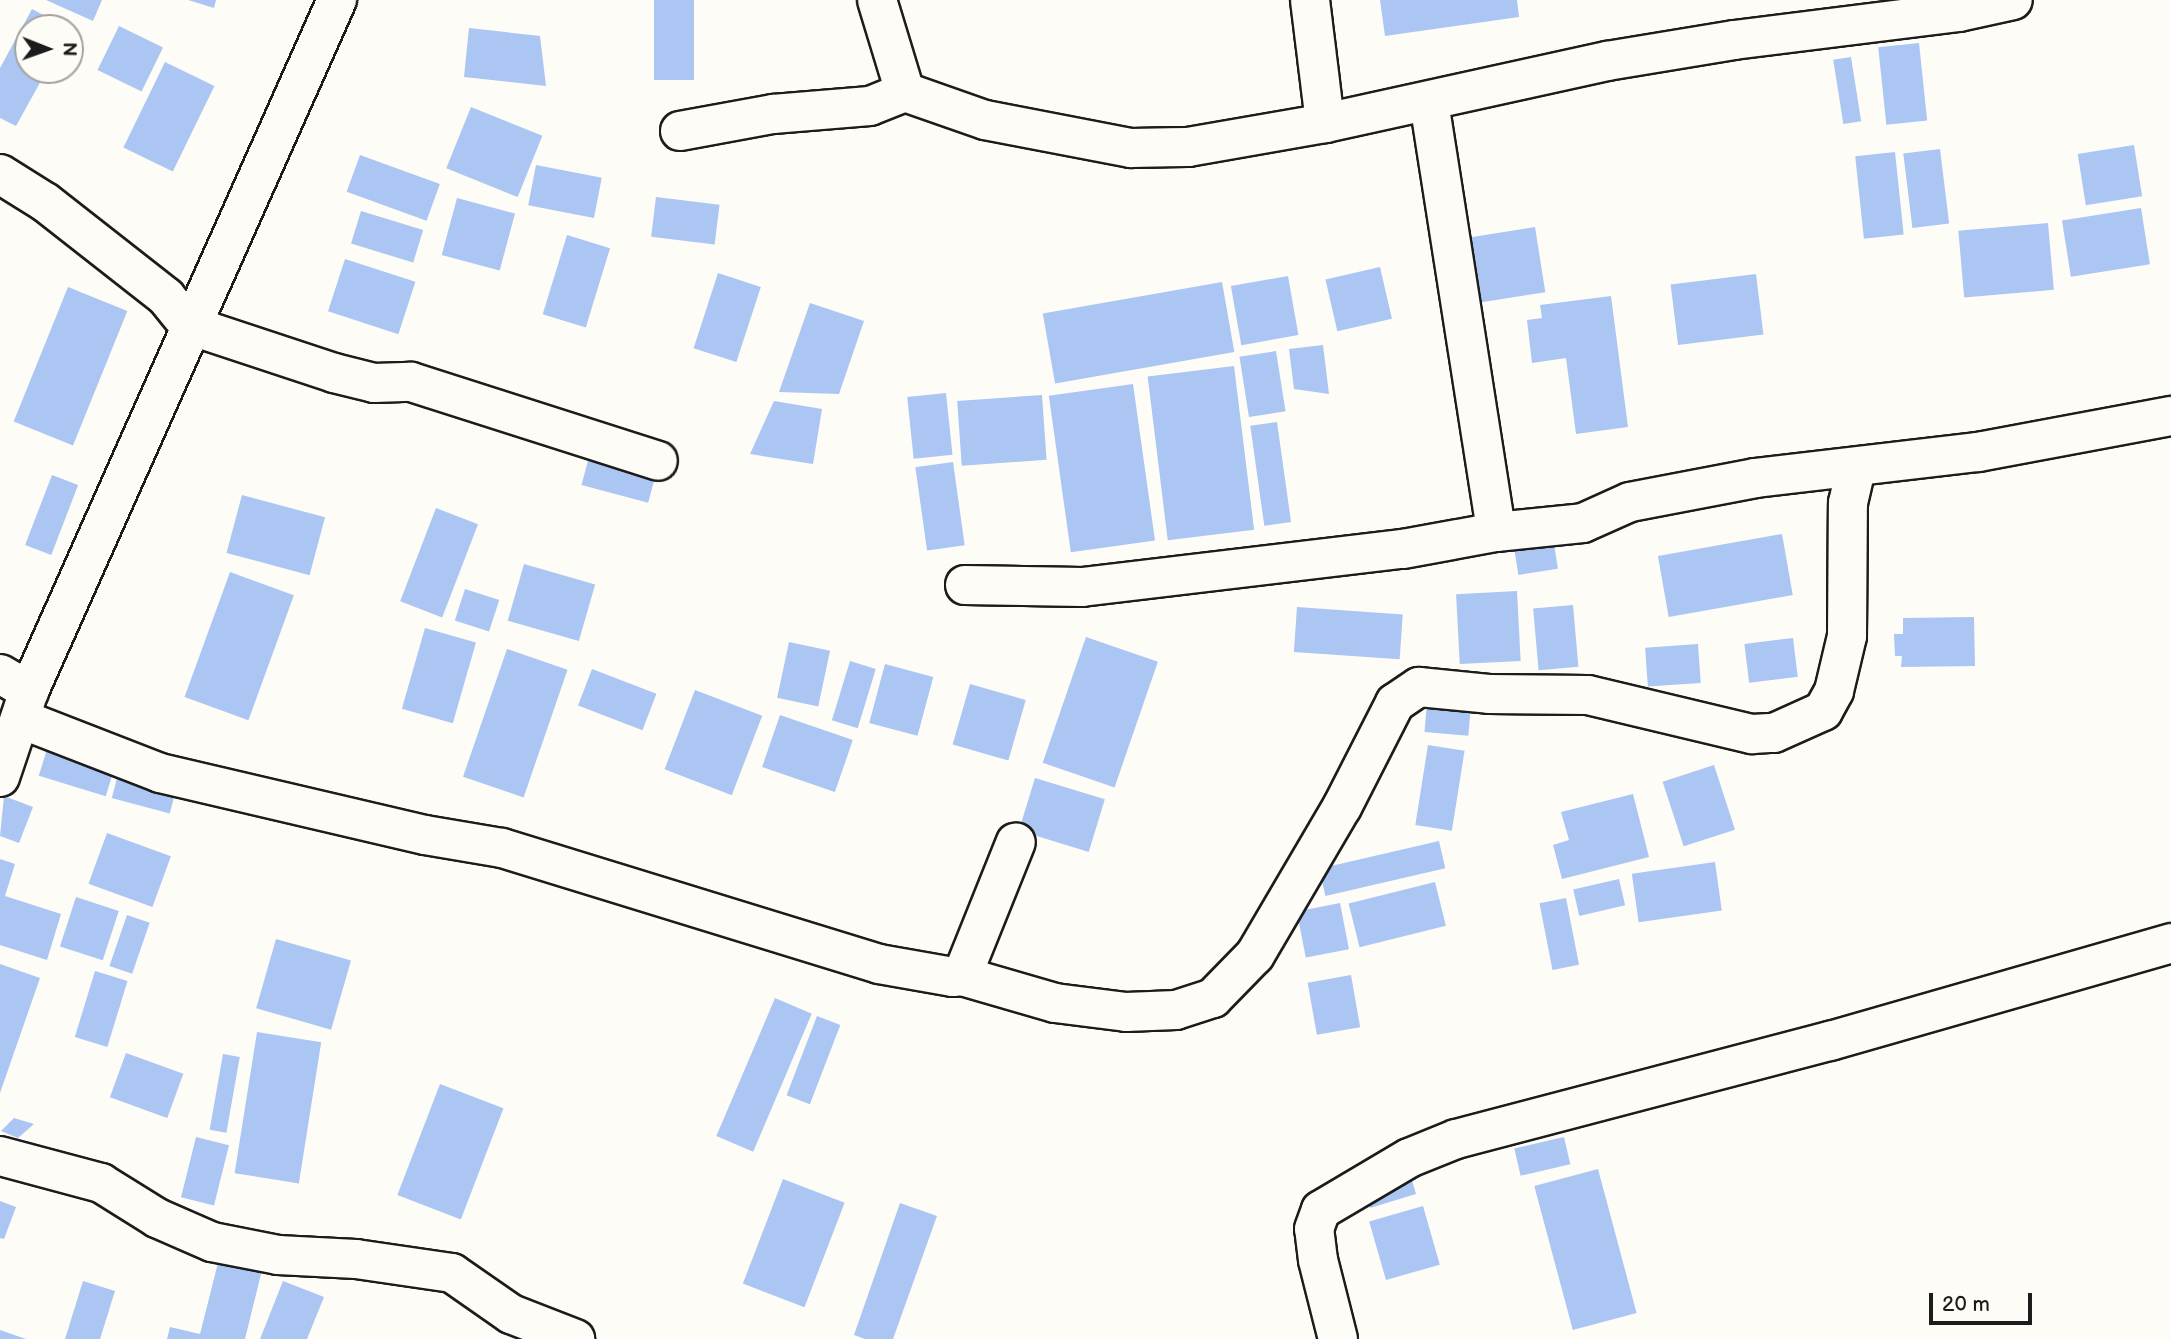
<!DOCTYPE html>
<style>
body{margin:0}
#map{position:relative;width:2171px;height:1339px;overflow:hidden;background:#fdfcf7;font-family:"Balsamiq Sans",sans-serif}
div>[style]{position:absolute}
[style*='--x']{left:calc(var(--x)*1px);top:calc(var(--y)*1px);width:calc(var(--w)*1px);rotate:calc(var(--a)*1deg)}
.building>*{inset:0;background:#abc6f3;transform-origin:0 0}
.roads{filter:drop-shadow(2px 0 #1c1c1c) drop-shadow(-2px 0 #1c1c1c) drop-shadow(0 2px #1c1c1c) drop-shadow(0 -2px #1c1c1c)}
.street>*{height:38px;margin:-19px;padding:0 19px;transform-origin:19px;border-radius:19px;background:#fdfcf7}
span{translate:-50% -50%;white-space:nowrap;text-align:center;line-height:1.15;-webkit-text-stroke:5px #fdfcf7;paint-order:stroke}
.north{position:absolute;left:14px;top:14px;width:70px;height:70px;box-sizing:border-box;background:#fdfcf7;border:2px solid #a3a29f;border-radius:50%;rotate:91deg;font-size:19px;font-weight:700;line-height:28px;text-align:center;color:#1c1c1c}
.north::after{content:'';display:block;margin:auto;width:24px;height:32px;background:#1c1c1c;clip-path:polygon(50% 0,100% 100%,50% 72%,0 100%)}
.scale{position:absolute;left:1929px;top:1293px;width:103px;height:32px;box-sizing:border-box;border:4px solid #1c1c1c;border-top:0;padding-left:9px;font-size:21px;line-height:24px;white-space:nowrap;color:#1c1c1c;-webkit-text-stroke:5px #fdfcf7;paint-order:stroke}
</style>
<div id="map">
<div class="building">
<div style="clip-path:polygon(46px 0,102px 0,93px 21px)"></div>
<div style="clip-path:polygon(188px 0,216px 0,214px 8px)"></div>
<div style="left:654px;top:0;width:40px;height:80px"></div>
<div style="clip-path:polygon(1380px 0,1517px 0,1519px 17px,1385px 36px)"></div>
<div style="clip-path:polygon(32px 9px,68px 28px,28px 28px,28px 70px,47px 70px,16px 126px,0 118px,0 68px)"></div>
<div style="left:119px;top:26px;width:49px;height:49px;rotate:26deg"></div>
<div style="clip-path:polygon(469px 28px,540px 36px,546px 86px,464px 77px)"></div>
<div style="left:1919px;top:43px;width:78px;height:41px;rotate:84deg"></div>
<div style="left:1851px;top:57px;width:65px;height:18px;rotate:81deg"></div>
<div style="left:165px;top:62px;width:55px;height:95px;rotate:26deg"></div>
<div style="left:471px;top:107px;width:77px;height:66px;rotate:22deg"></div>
<div style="left:2134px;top:145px;width:52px;height:57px;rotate:81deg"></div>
<div style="left:1940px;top:149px;width:75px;height:37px;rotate:83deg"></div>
<div style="left:1895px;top:152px;width:83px;height:40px;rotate:84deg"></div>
<div style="left:360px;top:155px;width:85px;height:39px;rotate:20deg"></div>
<div style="left:536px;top:165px;width:67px;height:41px;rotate:11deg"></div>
<div style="left:656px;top:197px;width:64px;height:40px;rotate:7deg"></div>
<div style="left:457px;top:198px;width:60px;height:59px;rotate:15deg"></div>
<div style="left:2141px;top:208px;width:57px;height:80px;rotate:81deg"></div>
<div style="left:361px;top:211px;width:65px;height:34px;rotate:17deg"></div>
<div style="left:2048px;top:223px;width:67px;height:90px;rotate:85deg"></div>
<div style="left:1535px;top:227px;width:66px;height:81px;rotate:81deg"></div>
<div style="left:567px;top:235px;width:45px;height:83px;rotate:17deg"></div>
<div style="left:345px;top:259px;width:74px;height:55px;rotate:18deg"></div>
<div style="left:1380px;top:267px;width:53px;height:56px;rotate:77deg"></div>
<div style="left:718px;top:273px;width:45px;height:79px;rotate:18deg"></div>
<div style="left:1756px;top:274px;width:61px;height:86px;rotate:83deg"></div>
<div style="left:1288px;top:276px;width:60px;height:58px;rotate:80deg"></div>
<div style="left:1222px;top:282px;width:71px;height:182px;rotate:80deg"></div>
<div style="left:68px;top:287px;width:64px;height:145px;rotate:22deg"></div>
<div style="clip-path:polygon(1611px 296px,1628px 427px,1576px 434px,1566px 358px,1532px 363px,1527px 320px,1542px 318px,1540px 305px)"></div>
<div style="clip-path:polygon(810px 303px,864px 321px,839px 394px,779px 392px)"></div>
<div style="clip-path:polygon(1323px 345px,1329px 394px,1294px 389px,1289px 349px)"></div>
<div style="left:1276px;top:351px;width:61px;height:37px;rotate:81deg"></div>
<div style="left:1234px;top:366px;width:165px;height:87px;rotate:83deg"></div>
<div style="left:1133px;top:384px;width:158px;height:85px;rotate:82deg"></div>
<div style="left:946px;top:393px;width:62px;height:39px;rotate:84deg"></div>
<div style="left:1042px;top:395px;width:65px;height:85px;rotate:86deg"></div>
<div style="clip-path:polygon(774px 401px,822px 409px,813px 464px,750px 454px)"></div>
<div style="left:1277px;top:422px;width:101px;height:27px;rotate:82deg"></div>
<div style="left:589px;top:457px;width:69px;height:29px;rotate:15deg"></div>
<div style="left:953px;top:462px;width:84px;height:38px;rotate:82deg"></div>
<div style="left:52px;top:475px;width:28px;height:75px;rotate:21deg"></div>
<div style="left:242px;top:495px;width:86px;height:60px;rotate:15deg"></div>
<div style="left:436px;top:508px;width:45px;height:100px;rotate:21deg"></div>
<div style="left:1782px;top:534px;width:62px;height:126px;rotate:80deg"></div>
<div style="left:1554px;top:544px;width:25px;height:40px;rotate:81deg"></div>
<div style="left:524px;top:564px;width:74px;height:59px;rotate:16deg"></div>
<div style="left:230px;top:572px;width:68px;height:133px;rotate:20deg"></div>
<div style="left:465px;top:589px;width:36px;height:33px;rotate:18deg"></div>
<div style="left:1517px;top:591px;width:70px;height:61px;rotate:87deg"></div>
<div style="left:1573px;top:605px;width:62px;height:40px;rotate:85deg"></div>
<div style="left:1297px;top:607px;width:106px;height:45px;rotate:4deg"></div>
<div style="clip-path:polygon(1974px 617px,1975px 666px,1901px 667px,1902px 656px,1895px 656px,1894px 634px,1903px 634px,1903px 618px)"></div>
<div style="left:425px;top:628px;width:53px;height:84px;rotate:16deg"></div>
<div style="left:1086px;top:637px;width:76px;height:133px;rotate:19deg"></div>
<div style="left:1793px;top:638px;width:39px;height:49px;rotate:83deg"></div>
<div style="left:789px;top:642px;width:42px;height:57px;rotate:12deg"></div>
<div style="left:1698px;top:644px;width:39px;height:53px;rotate:86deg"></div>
<div style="left:507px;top:649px;width:64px;height:135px;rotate:19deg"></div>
<div style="left:850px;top:661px;width:27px;height:62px;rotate:17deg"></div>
<div style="left:885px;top:664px;width:50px;height:61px;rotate:15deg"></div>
<div style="left:592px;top:669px;width:69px;height:39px;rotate:21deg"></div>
<div style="left:970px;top:684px;width:58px;height:63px;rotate:16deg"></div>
<div style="left:695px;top:690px;width:72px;height:85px;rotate:21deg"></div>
<div style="left:1427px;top:703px;width:44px;height:29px;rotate:5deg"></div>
<div style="left:780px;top:715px;width:77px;height:55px;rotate:19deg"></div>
<div style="left:1428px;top:745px;width:37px;height:81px;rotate:9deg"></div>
<div style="left:47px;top:749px;width:70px;height:28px;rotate:17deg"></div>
<div style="left:1714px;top:765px;width:68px;height:54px;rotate:72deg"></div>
<div style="left:119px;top:771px;width:60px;height:28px;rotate:15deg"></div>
<div style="left:1035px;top:778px;width:73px;height:55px;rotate:17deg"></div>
<div style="clip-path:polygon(1633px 794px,1649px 857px,1562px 879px,1553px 845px,1569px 840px,1561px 812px)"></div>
<div style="clip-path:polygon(4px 796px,33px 807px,19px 843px,0 836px)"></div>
<div style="left:107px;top:833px;width:68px;height:54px;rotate:20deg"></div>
<div style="left:1439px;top:841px;width:28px;height:123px;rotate:77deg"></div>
<div style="clip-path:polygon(0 859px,15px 864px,5px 896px,61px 914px,47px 960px,0 945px)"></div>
<div style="left:1715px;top:862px;width:49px;height:84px;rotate:82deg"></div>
<div style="left:1619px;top:879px;width:27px;height:47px;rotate:77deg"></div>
<div style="left:1435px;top:882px;width:45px;height:89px;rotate:76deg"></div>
<div style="left:76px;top:897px;width:45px;height:52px;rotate:18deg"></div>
<div style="left:1566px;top:898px;width:68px;height:27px;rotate:79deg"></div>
<div style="left:1340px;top:903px;width:47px;height:44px;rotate:79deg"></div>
<div style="left:127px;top:915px;width:24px;height:54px;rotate:19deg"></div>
<div style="left:276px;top:939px;width:78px;height:72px;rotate:16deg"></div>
<div style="clip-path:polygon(0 964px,40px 978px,0 1093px)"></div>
<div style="left:95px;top:971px;width:34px;height:69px;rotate:17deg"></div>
<div style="left:1351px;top:975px;width:53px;height:44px;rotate:80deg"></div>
<div style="left:775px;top:998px;width:40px;height:150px;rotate:23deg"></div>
<div style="left:817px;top:1016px;width:25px;height:85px;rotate:21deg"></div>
<div style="left:257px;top:1032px;width:65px;height:143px;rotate:9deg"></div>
<div style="left:126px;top:1053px;width:61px;height:47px;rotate:20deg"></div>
<div style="left:223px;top:1054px;width:17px;height:77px;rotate:10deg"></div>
<div style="left:440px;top:1084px;width:68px;height:119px;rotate:21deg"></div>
<div style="clip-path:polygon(14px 1118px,34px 1124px,18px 1138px,1px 1131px)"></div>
<div style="left:196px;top:1137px;width:34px;height:62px;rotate:14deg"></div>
<div style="left:1564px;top:1137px;width:28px;height:51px;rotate:77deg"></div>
<div style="left:1598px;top:1169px;width:149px;height:66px;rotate:75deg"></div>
<div style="left:783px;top:1179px;width:66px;height:112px;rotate:21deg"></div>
<div style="clip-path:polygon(1412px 1180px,1416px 1194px,1370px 1208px,1370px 1192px)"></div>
<div style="clip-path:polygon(0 1201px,16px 1207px,4px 1239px,0 1238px)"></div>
<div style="clip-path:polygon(900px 1203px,937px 1216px,893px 1339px,865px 1339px,854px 1335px)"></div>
<div style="left:1423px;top:1206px;width:61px;height:56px;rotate:74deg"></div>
<div style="clip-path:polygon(220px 1255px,263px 1266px,245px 1339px,167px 1339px,170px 1327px,200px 1334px)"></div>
<div style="clip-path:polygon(83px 1281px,115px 1291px,100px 1339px,65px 1339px)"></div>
<div style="clip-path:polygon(283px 1281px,324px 1297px,307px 1339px,260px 1339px)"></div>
<div style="clip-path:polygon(0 1330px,26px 1339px,0 1339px)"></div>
</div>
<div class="roads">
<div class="street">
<div style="--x:877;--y:0;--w:96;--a:73.1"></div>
<div style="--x:1310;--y:0;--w:124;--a:83"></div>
<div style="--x:1429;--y:102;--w:435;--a:81.1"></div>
<div style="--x:680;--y:131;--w:95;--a:-10.4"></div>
<div style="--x:773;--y:114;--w:97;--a:-4.7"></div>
<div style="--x:870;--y:106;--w:38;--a:-22"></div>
<div style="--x:905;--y:92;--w:85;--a:19.3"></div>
<div style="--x:985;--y:120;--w:149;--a:10.9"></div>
<div style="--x:1131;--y:148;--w:57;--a:-1"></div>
<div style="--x:1188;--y:147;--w:139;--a:-9.9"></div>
<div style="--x:1325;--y:123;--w:289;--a:-12.4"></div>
<div style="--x:1607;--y:61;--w:129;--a:-9.4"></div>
<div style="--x:1734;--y:40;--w:227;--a:-7.1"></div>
<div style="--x:1959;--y:12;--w:55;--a:-12.5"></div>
<div style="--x:0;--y:174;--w:53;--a:31.9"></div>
<div style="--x:45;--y:202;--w:154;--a:38.1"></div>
<div style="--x:166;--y:297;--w:36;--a:51"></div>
<div style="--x:189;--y:325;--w:153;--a:18.3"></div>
<div style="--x:334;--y:373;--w:41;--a:14"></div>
<div style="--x:374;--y:383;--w:37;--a:-2"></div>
<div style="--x:411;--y:382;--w:259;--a:17.7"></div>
<div style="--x:965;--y:585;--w:117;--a:1"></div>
<div style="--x:1082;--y:587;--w:323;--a:-6.8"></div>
<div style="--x:1403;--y:549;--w:95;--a:-10.4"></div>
<div style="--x:1496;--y:532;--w:87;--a:-5.9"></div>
<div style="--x:1583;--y:523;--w:51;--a:-24.1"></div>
<div style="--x:1630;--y:502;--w:128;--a:-10.8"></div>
<div style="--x:1756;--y:478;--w:224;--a:-6.7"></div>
<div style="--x:1978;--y:452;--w:196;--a:-10.6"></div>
<div style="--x:0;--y:674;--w:34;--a:30"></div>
<div style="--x:21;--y:719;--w:149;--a:21.2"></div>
<div style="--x:160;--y:773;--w:272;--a:13.2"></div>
<div style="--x:425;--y:835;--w:78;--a:9.6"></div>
<div style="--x:502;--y:848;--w:394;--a:17.1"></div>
<div style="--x:879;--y:964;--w:75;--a:10"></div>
<div style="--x:953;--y:977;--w:9;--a:-6"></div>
<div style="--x:962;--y:976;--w:144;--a:-68.1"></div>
<div style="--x:0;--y:777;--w:91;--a:-71.4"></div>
<div style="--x:29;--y:691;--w:757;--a:-65.98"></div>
<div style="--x:962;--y:976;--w:97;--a:16.2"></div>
<div style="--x:1055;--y:1003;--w:72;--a:7.2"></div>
<div style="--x:1126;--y:1012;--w:50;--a:-2.3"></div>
<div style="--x:1176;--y:1010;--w:39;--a:-18"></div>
<div style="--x:1213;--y:998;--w:60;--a:-45.7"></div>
<div style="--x:1255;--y:955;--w:172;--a:-59.6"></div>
<div style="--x:1342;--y:807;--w:117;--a:-63"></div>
<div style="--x:1395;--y:703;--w:29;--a:-34"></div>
<div style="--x:1419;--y:687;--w:70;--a:5.7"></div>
<div style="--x:1489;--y:694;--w:99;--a:0.6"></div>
<div style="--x:1588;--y:695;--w:169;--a:13.4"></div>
<div style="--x:1752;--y:734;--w:22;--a:-3"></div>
<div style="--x:1774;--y:733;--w:54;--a:-24.2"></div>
<div style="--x:1823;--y:711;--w:23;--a:-61"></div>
<div style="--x:1834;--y:691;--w:57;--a:-76.7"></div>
<div style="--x:1847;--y:636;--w:133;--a:-89.6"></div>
<div style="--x:1848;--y:503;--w:35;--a:-77"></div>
<div style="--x:0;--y:1156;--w:105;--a:15"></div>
<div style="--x:101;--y:1183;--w:66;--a:32"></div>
<div style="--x:157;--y:1218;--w:60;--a:23.6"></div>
<div style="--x:212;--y:1242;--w:67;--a:11.1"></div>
<div style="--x:278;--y:1255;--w:78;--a:2.9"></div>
<div style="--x:356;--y:1259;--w:97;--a:8.3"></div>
<div style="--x:452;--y:1273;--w:72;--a:34.8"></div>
<div style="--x:511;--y:1314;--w:69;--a:21.3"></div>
<div style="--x:1338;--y:1339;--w:81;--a:-104.2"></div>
<div style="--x:1318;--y:1260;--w:31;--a:-97"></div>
<div style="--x:1314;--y:1229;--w:20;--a:-70"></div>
<div style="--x:1321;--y:1210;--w:102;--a:-30.6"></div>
<div style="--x:1409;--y:1158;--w:51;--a:-22"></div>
<div style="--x:1456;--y:1139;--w:387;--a:-14.7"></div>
<div style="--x:1830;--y:1041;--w:355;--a:-16"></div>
</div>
</div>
<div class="north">N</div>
<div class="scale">20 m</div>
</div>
